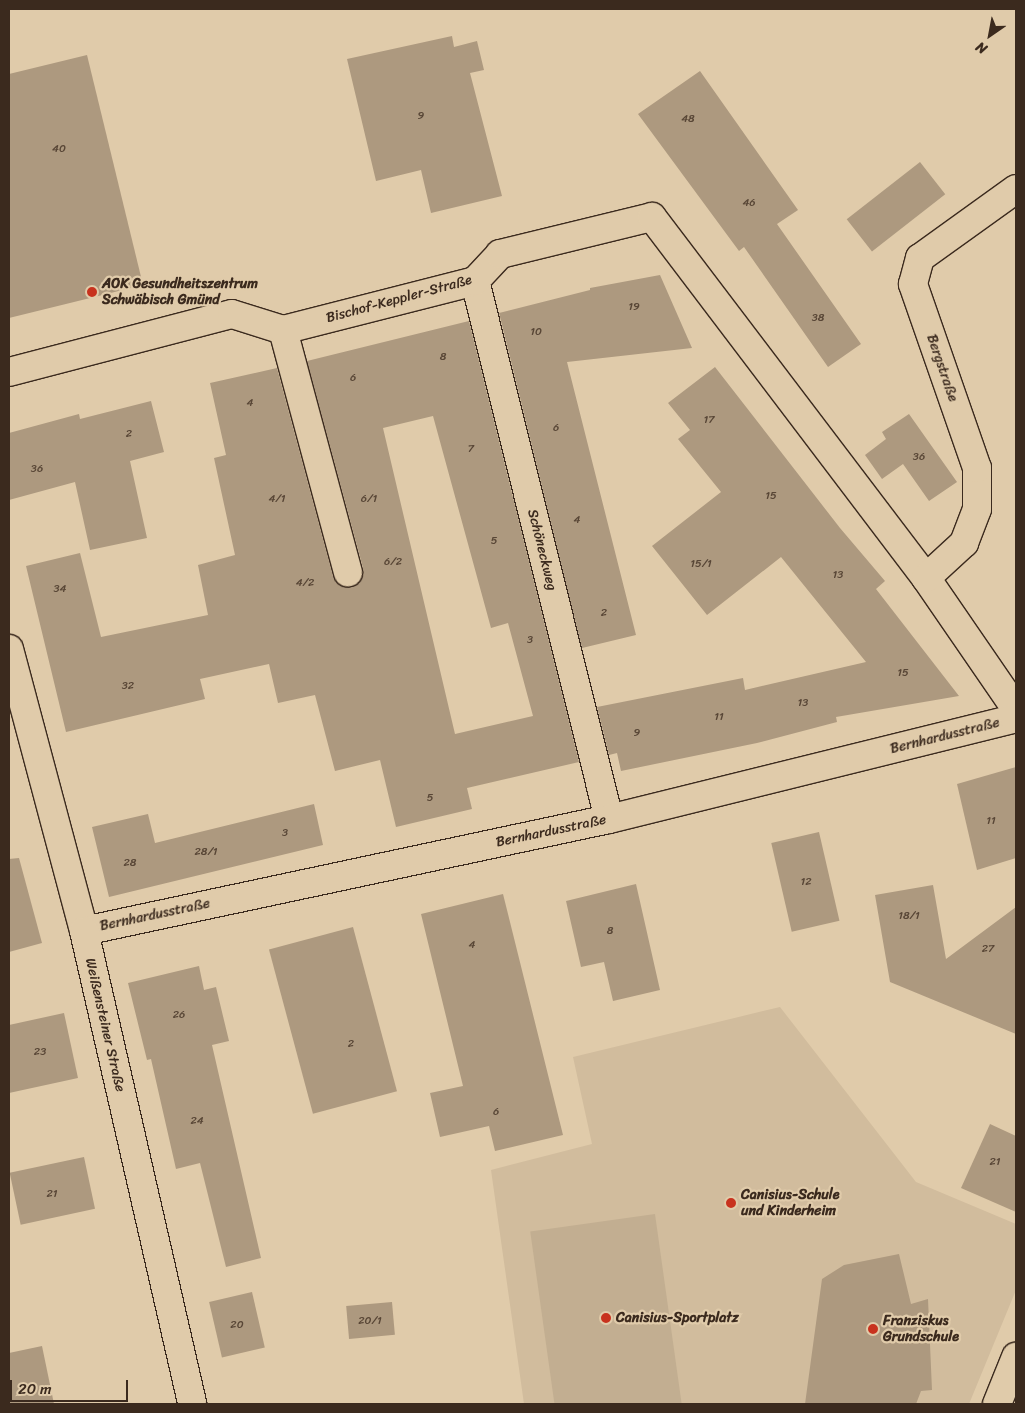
<!DOCTYPE html>
<meta charset="utf-8">
<style>
body{margin:0}
#map{position:relative;width:1025px;height:1413px;overflow:hidden;background:#e0cbaa;font-family:Sriracha,sans-serif}
div>[style]{position:absolute}
[style*='--x']{left:calc(var(--x)*1px);top:calc(var(--y)*1px);width:calc(var(--w)*1px);rotate:calc(var(--a)*1deg)}
.built>*{inset:0;background:#d1bc9d}
.green>*{inset:0;background:#c2ae91;transform-origin:0 0}
.building>*{inset:0;background:#ad997f;transform-origin:0 0}
.roads{filter:drop-shadow(1px 0 #3b2a1e) drop-shadow(-1px 0 #3b2a1e) drop-shadow(0 1px #3b2a1e) drop-shadow(0 -1px #3b2a1e)}
.minor>*{height:28px;margin:-14px;padding:0 14px;transform-origin:14px;border-radius:14px;background:#e0cbaa}
.secondary>*{height:28px;margin:-14px;padding:0 14px;transform-origin:14px;border-radius:14px;background:#e0cbaa}
.dots>*{width:14px;height:14px;translate:-50% -50%;box-sizing:border-box;border:2px solid #e0cbaa;border-radius:50%}
span{translate:-50% -50%;white-space:nowrap;text-align:center;line-height:1.15;-webkit-text-stroke:4.5px #e0cbaa;paint-order:stroke}
.number-label{font-size:11px;color:#584636}
.number-label span{-webkit-text-stroke-width:0}
.poi-label{font-size:14px;color:#3b2a1e;font-weight:700}
.left{translate:0 -50%;text-align:left}
.street-label{font-size:14px;color:#3b2a1e}
.frame{position:absolute;inset:0;border:10px solid #3b2a1e;pointer-events:none}
.north{position:absolute;left:965px;top:10px;width:50px;height:50px;-webkit-text-stroke:4px #e0cbaa;paint-order:stroke;rotate:213deg;font-size:14px;font-weight:700;line-height:20px;text-align:center;color:#3b2a1e}
.north::after{content:'';display:block;margin:auto;width:18px;height:22px;background:#3b2a1e;clip-path:polygon(50% 0,100% 100%,50% 72%,0 100%)}
.scale{position:absolute;left:10px;top:1380px;width:118px;height:22px;box-sizing:border-box;border:2px solid #3b2a1e;border-top:0;padding-left:6px;font-size:15px;line-height:18px;white-space:nowrap;color:#3b2a1e;-webkit-text-stroke:4px #e0cbaa;paint-order:stroke}
</style>
<div id="map">
<div class="built">
<div style="clip-path:polygon(780px 1007px,916px 1182px,1016px 1224px,1016px 1290px,969px 1404px,524px 1404px,491px 1170px,592px 1144px,573px 1057px)"></div>
</div>
<div class="green">
<div style="left:655px;top:1214px;width:192px;height:126px;rotate:82deg"></div>
</div>
<div class="building">
<div style="clip-path:polygon(452px 36px,454px 47px,477px 41px,484px 70px,470px 73px,502px 196px,431px 213px,421px 170px,376px 181px,347px 59px)"></div>
<div style="clip-path:polygon(87px 55px,143px 285px,9px 318px,9px 74px)"></div>
<div style="clip-path:polygon(700px 71px,798px 210px,777px 224px,861px 344px,828px 367px,744px 247px,739px 251px,638px 114px)"></div>
<div style="left:920px;top:162px;width:41px;height:93px;rotate:52deg"></div>
<div style="clip-path:polygon(660px 275px,692px 348px,567px 362px,636px 635px,582px 648px,499px 313px,590px 290px,590px 288px)"></div>
<div style="clip-path:polygon(evenodd,469px 321px,579px 762px,467px 788px,472px 809px,396px 827px,380px 760px,335px 771px,315px 695px,278px 703px,269px 664px,200px 679px,205px 699px,66px 732px,26px 566px,80px 553px,101px 637px,208px 615px,198px 565px,235px 555px,214px 458px,226px 455px,210px 383px,277px 368px,333px 576px,344px 587px,352px 587px,363px 576px,363px 568px,307px 361px,469px 321px,433px 416px,491px 628px,508px 623px,533px 716px,455px 734px,383px 428px,433px 416px)"></div>
<div style="clip-path:polygon(715px 367px,840px 528px,885px 581px,876px 589px,959px 696px,836px 717px,837px 722px,757px 743px,621px 771px,617px 753px,609px 755px,597px 707px,743px 678px,745px 690px,866px 662px,781px 557px,707px 615px,652px 546px,721px 492px,678px 439px,690px 430px,668px 403px)"></div>
<div style="clip-path:polygon(151px 401px,164px 452px,130px 461px,147px 538px,90px 550px,75px 482px,9px 500px,9px 433px,79px 414px,80px 419px)"></div>
<div style="clip-path:polygon(909px 414px,957px 482px,929px 501px,903px 464px,882px 479px,865px 455px,886px 439px,882px 432px)"></div>
<div style="clip-path:polygon(1016px 767px,1016px 858px,977px 870px,957px 784px)"></div>
<div style="clip-path:polygon(314px 804px,323px 845px,109px 897px,92px 827px,148px 814px,155px 843px)"></div>
<div style="left:819px;top:832px;width:91px;height:49px;rotate:77deg"></div>
<div style="clip-path:polygon(19px 858px,42px 943px,9px 952px,9px 859px)"></div>
<div style="clip-path:polygon(636px 884px,660px 990px,613px 1001px,604px 962px,581px 967px,566px 901px)"></div>
<div style="clip-path:polygon(933px 885px,946px 959px,1016px 907px,1016px 1034px,890px 982px,875px 895px)"></div>
<div style="clip-path:polygon(503px 894px,563px 1135px,495px 1151px,489px 1126px,440px 1137px,430px 1093px,463px 1086px,421px 914px)"></div>
<div style="left:353px;top:927px;width:170px;height:87px;rotate:75deg"></div>
<div style="clip-path:polygon(199px 966px,204px 990px,216px 987px,229px 1041px,212px 1045px,261px 1258px,226px 1267px,200px 1163px,176px 1169px,151px 1059px,147px 1060px,128px 983px)"></div>
<div style="clip-path:polygon(64px 1013px,78px 1078px,9px 1093px,9px 1025px)"></div>
<div style="clip-path:polygon(990px 1124px,1016px 1136px,1016px 1212px,961px 1188px)"></div>
<div style="left:84px;top:1157px;width:53px;height:76px;rotate:78deg"></div>
<div style="clip-path:polygon(899px 1254px,911px 1304px,928px 1299px,932px 1390px,921px 1391px,916px 1404px,805px 1404px,822px 1279px,844px 1265px)"></div>
<div style="left:252px;top:1292px;width:57px;height:44px;rotate:77deg"></div>
<div style="left:392px;top:1302px;width:33px;height:46px;rotate:85deg"></div>
<div style="clip-path:polygon(42px 1346px,54px 1404px,9px 1404px,9px 1353px)"></div>
</div>
<div class="roads">
<div class="minor">
<div style="--x:475;--y:281;--w:554;--a:76.01"></div>
<div style="--x:283;--y:330;--w:251;--a:75"></div>
<div style="--x:9;--y:372;--w:230;--a:-14.6"></div>
<div style="--x:232;--y:314;--w:53;--a:17.4"></div>
<div style="--x:283;--y:330;--w:198;--a:-14.3"></div>
<div style="--x:475;--y:281;--w:37;--a:-47"></div>
<div style="--x:500;--y:254;--w:156;--a:-13.7"></div>
<div style="--x:652;--y:217;--w:453;--a:52.8"></div>
<div style="--x:926;--y:578;--w:159;--a:55.5"></div>
<div style="--x:926;--y:578;--w:52;--a:-42.6"></div>
<div style="--x:964;--y:543;--w:36;--a:-69"></div>
<div style="--x:977;--y:509;--w:41;--a:-90"></div>
<div style="--x:977;--y:468;--w:195;--a:-109.2"></div>
<div style="--x:913;--y:284;--w:27;--a:-75"></div>
<div style="--x:920;--y:258;--w:118;--a:-35.7"></div>
<div style="--x:84;--y:931;--w:537;--a:-12.04"></div>
<div style="--x:609;--y:819;--w:419;--a:-13.9"></div>
<div style="--x:997;--y:1404;--w:51;--a:-68"></div>
</div>
<div class="secondary">
<div style="--x:9;--y:649;--w:292;--a:75.1"></div>
<div style="--x:84;--y:931;--w:485;--a:77.1"></div>
</div>
</div>
<div class="dots">
<div style="left:92px;top:292px;background:#c8321e"></div>
<div style="left:731px;top:1203px;background:#c8321e"></div>
<div style="left:606px;top:1318px;background:#c8321e"></div>
<div style="left:873px;top:1329px;background:#c8321e"></div>
</div>
<div class="number-label">
<span style="left:421px;top:116px">9</span>
<span style="left:688px;top:119px">48</span>
<span style="left:59px;top:149px">40</span>
<span style="left:749px;top:203px">46</span>
<span style="left:634px;top:307px">19</span>
<span style="left:818px;top:318px">38</span>
<span style="left:536px;top:332px">10</span>
<span style="left:443px;top:357px">8</span>
<span style="left:353px;top:378px">6</span>
<span style="left:250px;top:403px">4</span>
<span style="left:709px;top:420px">17</span>
<span style="left:556px;top:428px">6</span>
<span style="left:129px;top:434px">2</span>
<span style="left:471px;top:449px">7</span>
<span style="left:919px;top:457px">36</span>
<span style="left:37px;top:469px">36</span>
<span style="left:771px;top:496px">15</span>
<span style="left:277px;top:499px">4/1</span>
<span style="left:369px;top:499px">6/1</span>
<span style="left:577px;top:520px">4</span>
<span style="left:494px;top:541px">5</span>
<span style="left:393px;top:562px">6/2</span>
<span style="left:701px;top:564px">15/1</span>
<span style="left:838px;top:575px">13</span>
<span style="left:305px;top:583px">4/2</span>
<span style="left:60px;top:589px">34</span>
<span style="left:604px;top:613px">2</span>
<span style="left:530px;top:640px">3</span>
<span style="left:903px;top:673px">15</span>
<span style="left:128px;top:686px">32</span>
<span style="left:803px;top:703px">13</span>
<span style="left:719px;top:717px">11</span>
<span style="left:637px;top:733px">9</span>
<span style="left:430px;top:798px">5</span>
<span style="left:991px;top:821px">11</span>
<span style="left:285px;top:833px">3</span>
<span style="left:206px;top:852px">28/1</span>
<span style="left:130px;top:863px">28</span>
<span style="left:806px;top:882px">12</span>
<span style="left:909px;top:916px">18/1</span>
<span style="left:610px;top:931px">8</span>
<span style="left:472px;top:945px">4</span>
<span style="left:988px;top:949px">27</span>
<span style="left:179px;top:1015px">26</span>
<span style="left:351px;top:1044px">2</span>
<span style="left:40px;top:1052px">23</span>
<span style="left:496px;top:1112px">6</span>
<span style="left:197px;top:1121px">24</span>
<span style="left:995px;top:1162px">21</span>
<span style="left:52px;top:1194px">21</span>
<span style="left:370px;top:1321px">20/1</span>
<span style="left:237px;top:1325px">20</span>
</div>
<div class="poi-label">
<span class="left" style="left:102px;top:292px">AOK Gesundheitszentrum<br>Schwäbisch Gmünd</span>
<span class="left" style="left:741px;top:1203px">Canisius-Schule<br>und Kinderheim</span>
<span class="left" style="left:616px;top:1318px">Canisius-Sportplatz</span>
<span class="left" style="left:883px;top:1329px">Franziskus<br>Grundschule</span>
</div>
<div class="street-label">
<span style="left:399px;top:299px;rotate:-15deg">Bischof-Keppler-Straße</span>
<span style="left:942px;top:368px;rotate:71deg">Bergstraße</span>
<span style="left:542px;top:550px;rotate:76deg">Schöneckweg</span>
<span style="left:945px;top:736px;rotate:-14deg">Bernhardusstraße</span>
<span style="left:551px;top:831px;rotate:-12deg">Bernhardusstraße</span>
<span style="left:155px;top:915px;rotate:-12deg">Bernhardusstraße</span>
<span style="left:105px;top:1025px;rotate:77deg">Weißensteiner Straße</span>
</div>
<div class="frame"></div>
<div class="north">N</div>
<div class="scale">20 m</div>
</div>
